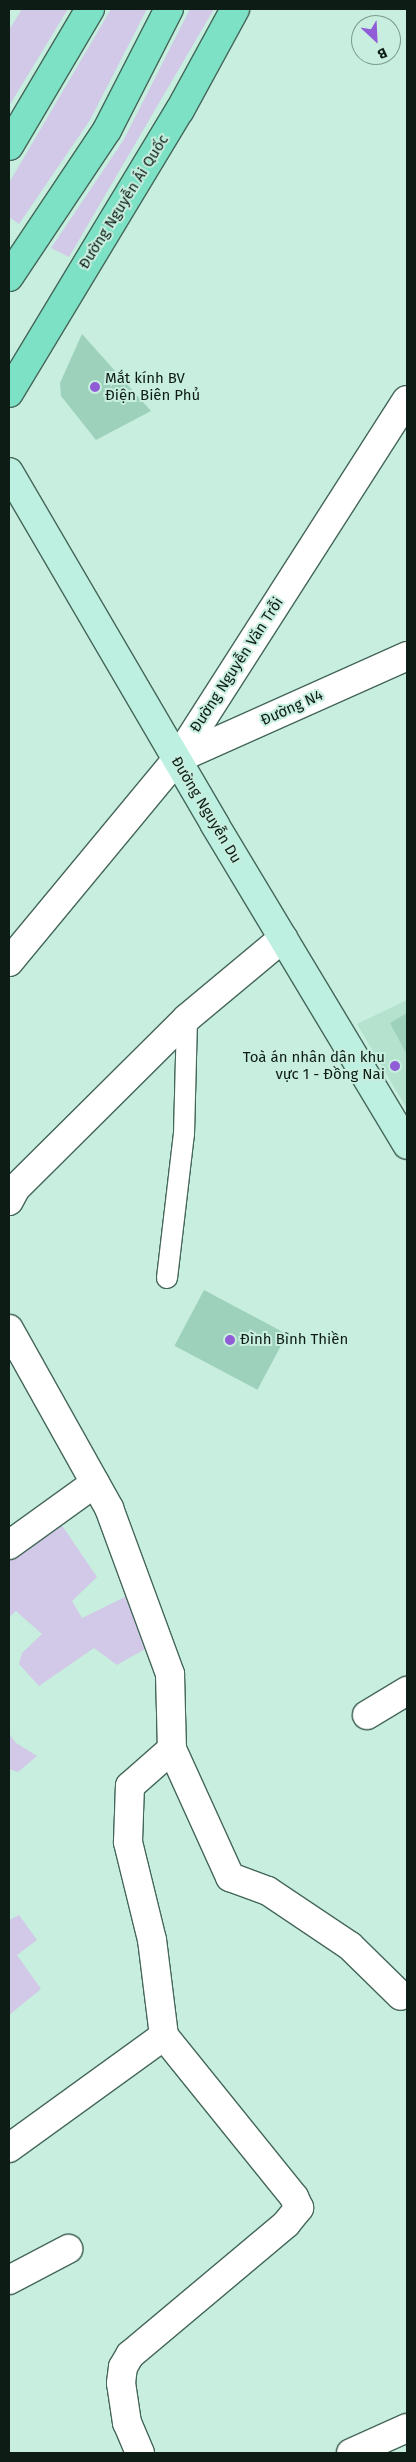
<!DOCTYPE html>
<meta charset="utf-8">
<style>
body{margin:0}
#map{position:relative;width:416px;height:2462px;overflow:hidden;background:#c7eede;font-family:"Fira Sans",sans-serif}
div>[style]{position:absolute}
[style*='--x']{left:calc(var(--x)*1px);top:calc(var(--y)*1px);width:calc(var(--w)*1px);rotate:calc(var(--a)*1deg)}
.built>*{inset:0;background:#b4e2cf}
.green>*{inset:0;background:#d2c8e7}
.building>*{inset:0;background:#9ed1bc;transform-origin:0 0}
.roads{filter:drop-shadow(1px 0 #45675a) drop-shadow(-1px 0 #45675a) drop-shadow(0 1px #45675a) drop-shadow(0 -1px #45675a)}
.service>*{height:20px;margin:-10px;padding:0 10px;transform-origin:10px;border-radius:10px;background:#fff}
.minor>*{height:28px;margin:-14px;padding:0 14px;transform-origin:14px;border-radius:14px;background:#fff}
.tertiary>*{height:28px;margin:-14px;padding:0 14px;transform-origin:14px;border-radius:14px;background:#fff}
.secondary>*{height:28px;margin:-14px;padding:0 14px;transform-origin:14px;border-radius:14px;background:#bef0e2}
.primary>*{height:28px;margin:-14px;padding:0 14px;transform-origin:14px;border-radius:14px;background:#7de1c5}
.dots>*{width:14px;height:14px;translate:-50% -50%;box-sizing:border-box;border:2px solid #c7eede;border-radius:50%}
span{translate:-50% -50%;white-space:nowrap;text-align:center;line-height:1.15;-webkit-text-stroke:4px #c7eede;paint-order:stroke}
.street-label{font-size:15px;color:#0e1c16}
.poi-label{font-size:15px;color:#0e1c16}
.left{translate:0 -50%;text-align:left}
.right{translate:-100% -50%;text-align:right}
.frame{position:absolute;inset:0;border:10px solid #0e1c16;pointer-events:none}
.north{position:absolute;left:351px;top:15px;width:50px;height:50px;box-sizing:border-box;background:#c7eede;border:1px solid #7d9a8e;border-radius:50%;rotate:155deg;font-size:14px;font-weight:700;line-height:20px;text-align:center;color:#0e1c16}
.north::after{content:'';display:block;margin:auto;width:18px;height:22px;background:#905dd6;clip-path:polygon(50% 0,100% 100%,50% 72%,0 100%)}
</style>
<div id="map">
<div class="built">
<div style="clip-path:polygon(407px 1000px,407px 1109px,357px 1024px)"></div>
</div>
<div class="green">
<div style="clip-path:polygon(22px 9px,68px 9px,9px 106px,9px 30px)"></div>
<div style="clip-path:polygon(111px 9px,147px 9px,90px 120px,19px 224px,9px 217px,9px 183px)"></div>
<div style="clip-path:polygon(190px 9px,214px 9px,69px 257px,51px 248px,123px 141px)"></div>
<div style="clip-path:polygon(59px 1521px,97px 1577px,72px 1601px,82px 1618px,129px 1595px,145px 1649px,117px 1665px,94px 1648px,39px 1686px,19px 1664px,22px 1653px,42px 1634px,16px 1611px,9px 1617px,9px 1560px,30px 1540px)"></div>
<div style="clip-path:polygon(9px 1734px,16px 1743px,37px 1756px,18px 1772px,9px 1769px)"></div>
<div style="clip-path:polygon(19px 1915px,37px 1940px,17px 1955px,41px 1989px,9px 2015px,9px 1920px)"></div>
</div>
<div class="building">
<div style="clip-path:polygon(82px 334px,151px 411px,96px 440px,61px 396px,60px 383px)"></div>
<div style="clip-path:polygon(407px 1013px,407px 1055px,390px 1023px)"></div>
<div style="left:204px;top:1290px;width:94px;height:63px;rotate:28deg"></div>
</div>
<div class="roads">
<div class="service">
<div style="--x:167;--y:1278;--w:145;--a:-83.3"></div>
<div style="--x:184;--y:1134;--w:116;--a:-88.5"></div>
</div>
<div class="minor">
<div style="--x:177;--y:759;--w:426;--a:-57.4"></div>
<div style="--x:177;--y:759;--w:252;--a:-24.1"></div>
<div style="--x:9;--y:1201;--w:15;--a:-62"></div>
<div style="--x:16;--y:1188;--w:241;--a:-44.8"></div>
<div style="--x:187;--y:1018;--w:125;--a:-39.8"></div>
<div style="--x:9;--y:1329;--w:205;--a:60.8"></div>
<div style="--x:109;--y:1508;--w:177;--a:69.8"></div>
<div style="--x:170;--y:1674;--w:75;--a:88.5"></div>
<div style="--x:172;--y:1749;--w:141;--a:65.6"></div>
<div style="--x:230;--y:1877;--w:40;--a:20.2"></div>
<div style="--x:268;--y:1891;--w:99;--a:33.9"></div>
<div style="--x:350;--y:1946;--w:71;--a:44.4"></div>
<div style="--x:9;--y:1545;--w:106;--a:-35.8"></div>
<div style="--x:367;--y:1715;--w:47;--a:-31"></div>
<div style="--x:9;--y:2148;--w:191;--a:-35.9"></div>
<div style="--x:9;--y:2280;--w:67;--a:-27.7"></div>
<div style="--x:140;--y:2453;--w:33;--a:-113"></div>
<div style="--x:127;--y:2423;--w:40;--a:-98.5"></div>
<div style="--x:121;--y:2383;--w:16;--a:-83"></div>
<div style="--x:123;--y:2367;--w:14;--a:-60"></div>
<div style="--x:130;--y:2355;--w:204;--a:-40"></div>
<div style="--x:286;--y:2224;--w:21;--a:-51"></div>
<div style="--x:299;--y:2208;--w:12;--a:-114"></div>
<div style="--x:294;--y:2197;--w:207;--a:-128.9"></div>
<div style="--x:164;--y:2036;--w:97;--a:-97.1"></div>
<div style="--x:152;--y:1940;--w:101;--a:-103.8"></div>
<div style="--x:128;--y:1842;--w:56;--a:-88"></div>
<div style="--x:130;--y:1786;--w:56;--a:-41.4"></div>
<div style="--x:351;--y:2453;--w:61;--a:-24.1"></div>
</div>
<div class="tertiary">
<div style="--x:9;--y:962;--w:264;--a:-50.4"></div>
</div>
<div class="secondary">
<div style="--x:9;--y:472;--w:409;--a:59.7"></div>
<div style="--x:215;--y:825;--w:373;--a:59"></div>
</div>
<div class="primary">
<div style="--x:9;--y:146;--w:159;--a:-59.4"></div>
<div style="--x:9;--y:277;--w:177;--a:-56.3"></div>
<div style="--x:107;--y:130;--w:136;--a:-62.9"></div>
<div style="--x:9;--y:393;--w:331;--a:-58.9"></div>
<div style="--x:180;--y:110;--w:115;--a:-61.4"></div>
</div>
</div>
<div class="dots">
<div style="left:95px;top:387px;background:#905dd6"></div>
<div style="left:395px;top:1066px;background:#905dd6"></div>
<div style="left:230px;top:1340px;background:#905dd6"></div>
</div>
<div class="street-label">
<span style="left:124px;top:202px;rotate:-58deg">Đường Nguyễn Ái Quốc</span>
<span style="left:237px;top:665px;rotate:-57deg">Đường Nguyễn Văn Trỗi</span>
<span style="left:292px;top:708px;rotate:-24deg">Đường N4</span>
<span style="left:206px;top:810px;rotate:59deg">Đường Nguyễn Du</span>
</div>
<div class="poi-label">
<span class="left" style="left:105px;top:387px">Mắt kính BV<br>Điện Biên Phủ</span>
<span class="right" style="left:385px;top:1066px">Toà án nhân dân khu<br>vực 1 - Đồng Nai</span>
<span class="left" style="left:240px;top:1340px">Đình Bình Thiền</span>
</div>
<div class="frame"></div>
<div class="north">B</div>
</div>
